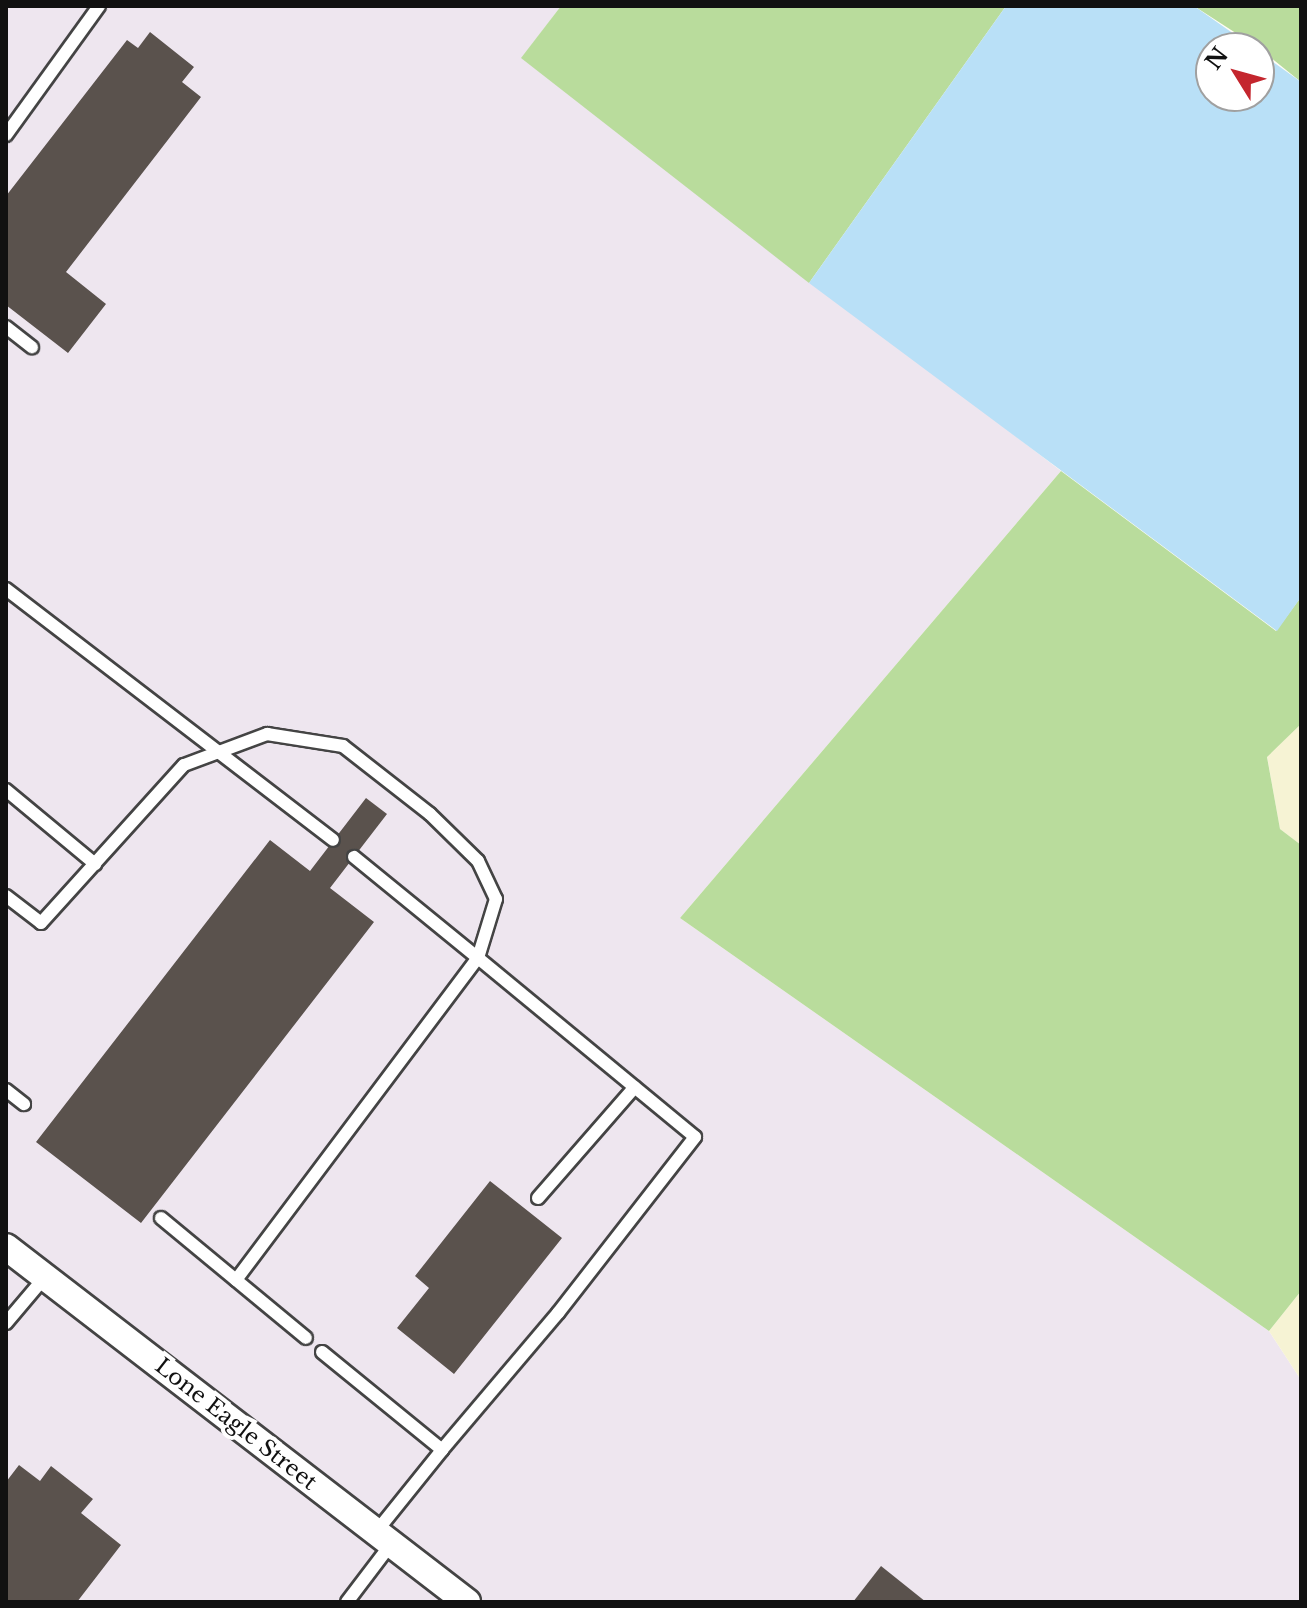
<!DOCTYPE html>
<style>
body{margin:0}
#map{position:relative;width:1307px;height:1608px;overflow:hidden;background:#fffdf5;font-family:"Libre Baskerville",serif}
div>[style]{position:absolute}
[style*='--x']{left:calc(var(--x)*1px);top:calc(var(--y)*1px);width:calc(var(--w)*1px);rotate:calc(var(--a)*1deg)}
.industrial>*{inset:0;background:#eee6ef}
.farmland>*{inset:0;background:#f6f3d4}
.forest>*{inset:0;background:#b9dc9c}
.water>*{inset:0;background:#b9e0f7}
.building>*{inset:0;background:#5a524d}
.roads{filter:drop-shadow(2px 0 #444) drop-shadow(-2px 0 #444) drop-shadow(0 2px #444) drop-shadow(0 -2px #444)}
.service>*{height:12px;margin:-6px;padding:0 6px;transform-origin:6px;border-radius:6px;background:#fff}
.minor>*{height:26px;margin:-13px;padding:0 13px;transform-origin:13px;border-radius:13px;background:#fff}
span{translate:-50% -50%;white-space:nowrap;text-align:center;line-height:1.15;-webkit-text-stroke:8px #fff;paint-order:stroke}
.street-label{font-size:22px;color:#111}
.frame{position:absolute;inset:0;border:8px solid #111;pointer-events:none}
.north{position:absolute;left:1195px;top:32px;width:80px;height:80px;box-sizing:border-box;background:#fff;border:2px solid #a0a0a0;border-radius:50%;rotate:307deg;font-size:22px;font-weight:700;line-height:32px;text-align:center;color:#111}
.north::after{content:'';display:block;margin:auto;width:28px;height:36px;background:#c4262e;clip-path:polygon(50% 0,100% 100%,50% 72%,0 100%)}
</style>
<div id="map">
<div class="industrial">
<div style="clip-path:polygon(6px 6px,561px 6px,522px 58px,1061px 471px,680px 918px,1269px 1331px,1301px 1380px,1301px 1602px,6px 1602px)"></div>
</div>
<div class="farmland">
<div style="clip-path:polygon(1301px 724px,1301px 845px,1280px 829px,1267px 756px)"></div>
<div style="clip-path:polygon(1301px 1291px,1301px 1380px,1269px 1331px)"></div>
</div>
<div class="forest">
<div style="clip-path:polygon(561px 6px,1006px 6px,809px 283px,521px 58px)"></div>
<div style="clip-path:polygon(1194px 6px,1301px 6px,1301px 82px,1259px 48px)"></div>
<div style="clip-path:polygon(1061px 471px,1276px 631px,1301px 597px,1301px 724px,1267px 757px,1280px 829px,1301px 845px,1301px 1291px,1269px 1331px,680px 918px)"></div>
</div>
<div class="water">
<div style="clip-path:polygon(1006px 6px,1194px 6px,1254px 48px,1211px 48px,1211px 96px,1259px 96px,1259px 52px,1301px 82px,1301px 597px,1277px 631px,809px 283px)"></div>
</div>
<div class="building">
<div style="clip-path:polygon(150px 32px,194px 67px,182px 82px,201px 97px,66px 272px,106px 304px,68px 353px,6px 305px,6px 196px,127px 40px,138px 48px)"></div>
<div style="clip-path:polygon(366px 798px,387px 814px,330px 888px,374px 922px,141px 1223px,36px 1142px,270px 840px,310px 871px)"></div>
<div style="clip-path:polygon(490px 1181px,562px 1238px,454px 1374px,397px 1328px,429px 1288px,415px 1276px)"></div>
<div style="clip-path:polygon(19px 1465px,40px 1481px,51px 1466px,93px 1499px,81px 1513px,121px 1545px,77px 1602px,6px 1602px,6px 1482px)"></div>
<div style="clip-path:polygon(881px 1566px,926px 1602px,853px 1602px)"></div>
</div>
<div class="roads">
<div class="service">
<div style="--x:6;--y:135;--w:159;--a:-54.2"></div>
<div style="--x:6;--y:327;--w:33;--a:38"></div>
<div style="--x:6;--y:589;--w:412;--a:37.5"></div>
<div style="--x:6;--y:790;--w:116;--a:39.7"></div>
<div style="--x:6;--y:896;--w:44;--a:37.6"></div>
<div style="--x:41;--y:923;--w:213;--a:-47.9"></div>
<div style="--x:184;--y:765;--w:89;--a:-20.5"></div>
<div style="--x:267;--y:734;--w:77;--a:9"></div>
<div style="--x:343;--y:746;--w:110;--a:38"></div>
<div style="--x:430;--y:814;--w:67;--a:44.4"></div>
<div style="--x:478;--y:861;--w:42;--a:64.7"></div>
<div style="--x:496;--y:899;--w:62;--a:107"></div>
<div style="--x:478;--y:958;--w:281;--a:39.5"></div>
<div style="--x:695;--y:1137;--w:223;--a:127.9"></div>
<div style="--x:558;--y:1313;--w:180;--a:130.3"></div>
<div style="--x:6;--y:1090;--w:23;--a:38"></div>
<div style="--x:538;--y:1198;--w:147;--a:-48.9"></div>
<div style="--x:161;--y:1218;--w:188;--a:39.6"></div>
<div style="--x:236;--y:1280;--w:403;--a:-53.1"></div>
<div style="--x:478;--y:958;--w:160;--a:-140.8"></div>
<div style="--x:6;--y:1323;--w:60;--a:-49.7"></div>
<div style="--x:322;--y:1352;--w:155;--a:39.2"></div>
<div style="--x:442;--y:1450;--w:105;--a:128.8"></div>
<div style="--x:347;--y:1602;--w:73;--a:-52.8"></div>
</div>
<div class="minor">
<div style="--x:6;--y:1247;--w:582;--a:37.6"></div>
</div>
</div>
<div class="street-label">
<span style="left:236px;top:1424px;rotate:38deg">Lone Eagle Street</span>
</div>
<div class="frame"></div>
<div class="north">N</div>
</div>
